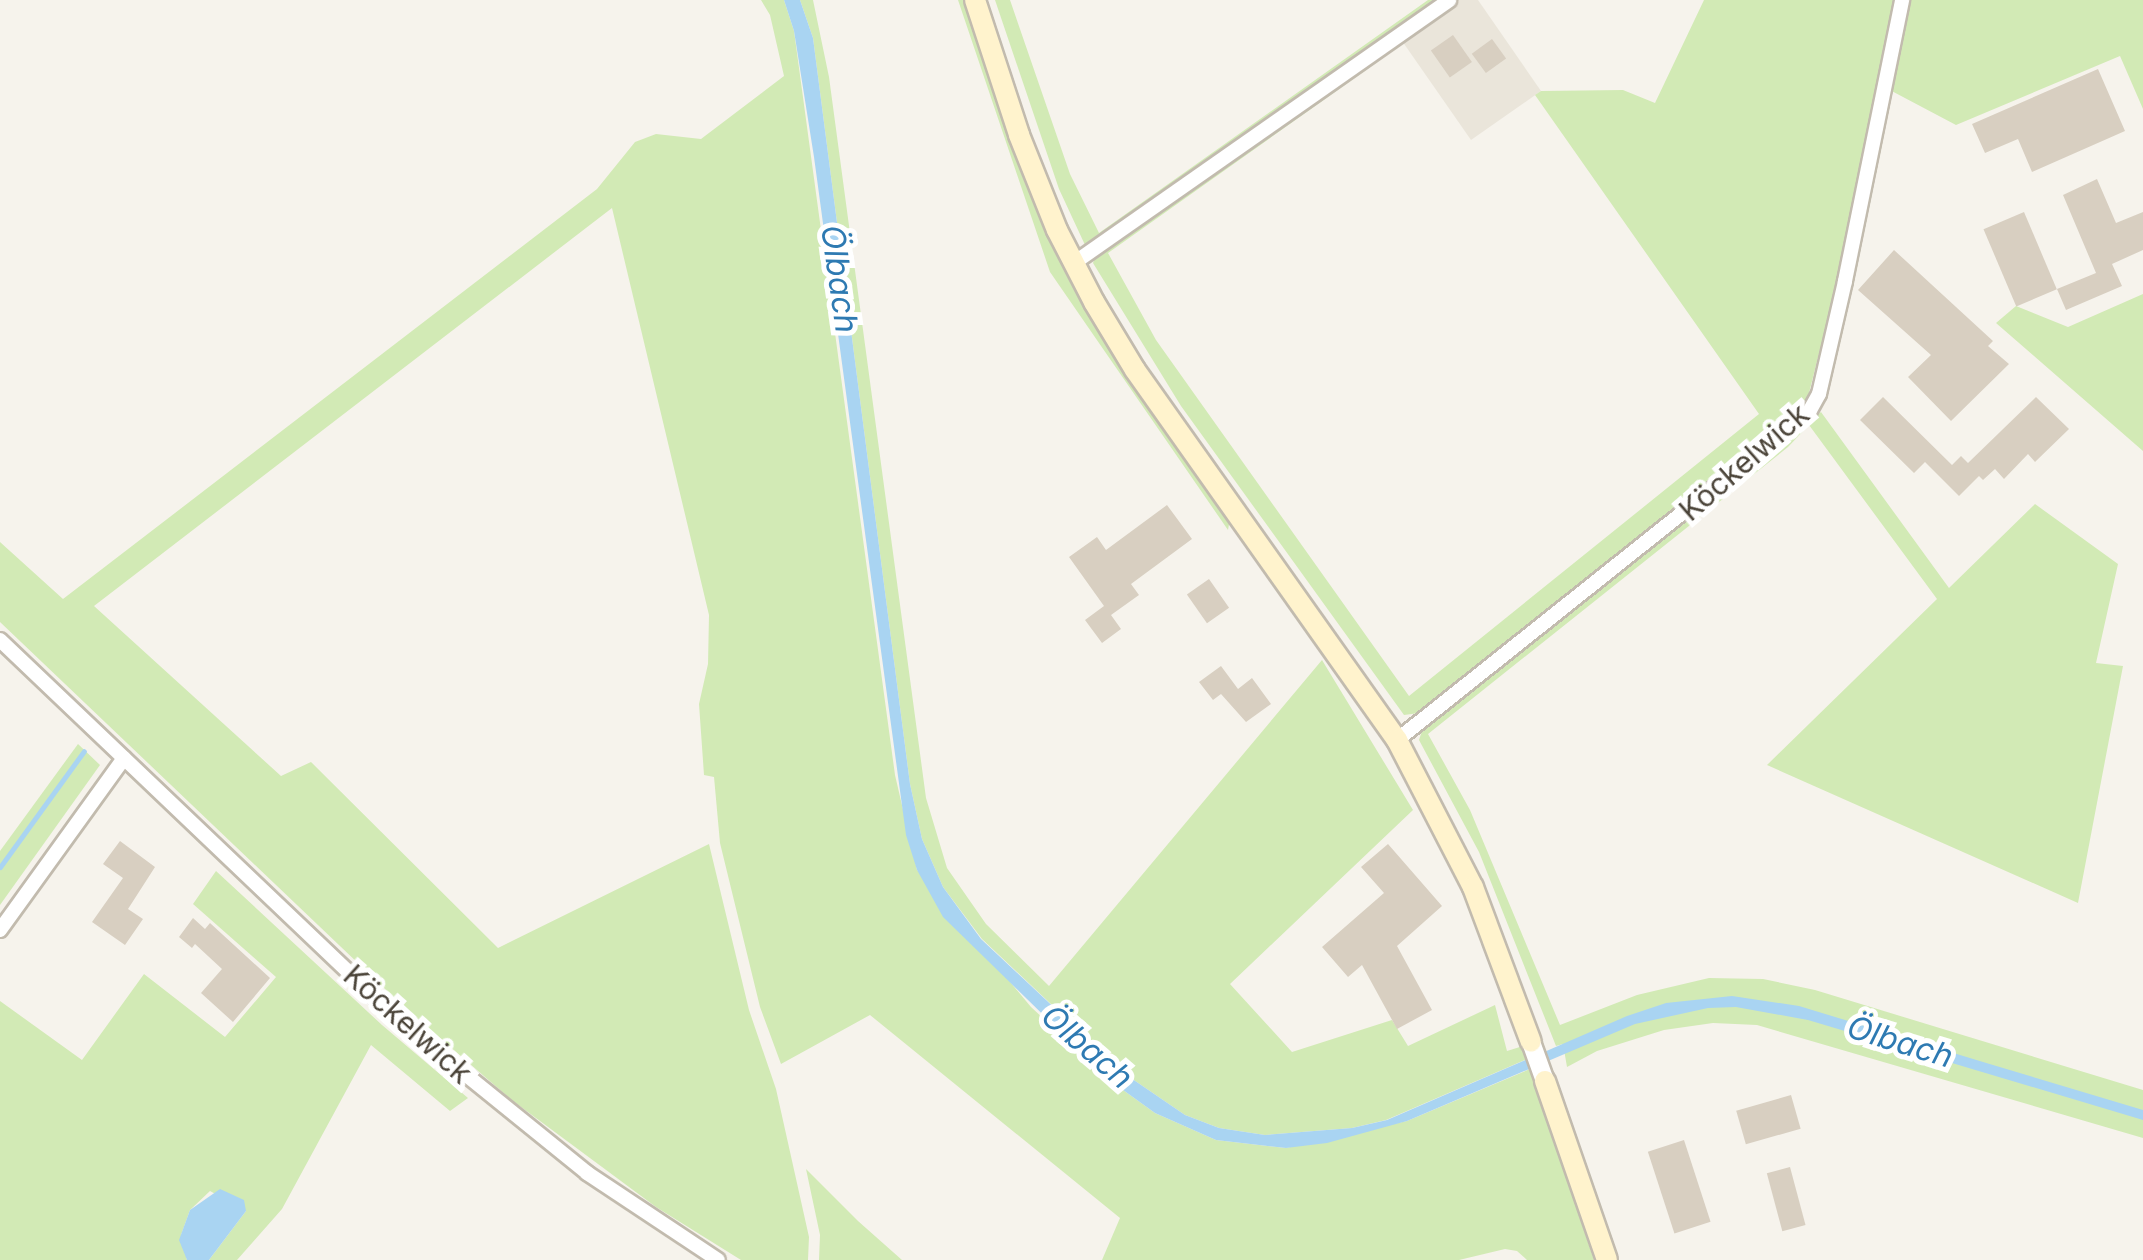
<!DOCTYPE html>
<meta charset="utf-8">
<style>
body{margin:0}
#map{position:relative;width:2143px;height:1260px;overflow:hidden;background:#f6f3ec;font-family:Inter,sans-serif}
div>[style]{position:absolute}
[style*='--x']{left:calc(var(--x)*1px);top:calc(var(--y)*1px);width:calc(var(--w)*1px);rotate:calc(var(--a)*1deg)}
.residential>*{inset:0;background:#eae5da}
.green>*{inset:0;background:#d2eab5}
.water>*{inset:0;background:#a9d4f2}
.stream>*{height:5px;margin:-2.5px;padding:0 2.5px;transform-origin:2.5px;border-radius:2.5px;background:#a9d4f2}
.building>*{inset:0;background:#d8cfc1;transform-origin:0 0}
.roads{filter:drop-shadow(2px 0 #c2bbae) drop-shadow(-2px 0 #c2bbae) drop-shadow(0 2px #c2bbae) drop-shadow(0 -2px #c2bbae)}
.minor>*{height:14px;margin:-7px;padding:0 7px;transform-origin:7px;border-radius:7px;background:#fff}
.tertiary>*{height:18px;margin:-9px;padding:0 9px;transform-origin:9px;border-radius:9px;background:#fff}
.secondary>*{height:20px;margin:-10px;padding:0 10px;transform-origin:10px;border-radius:10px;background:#fff3cd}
span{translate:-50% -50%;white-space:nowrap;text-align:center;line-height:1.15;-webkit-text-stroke:10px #fff;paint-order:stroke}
.street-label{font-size:30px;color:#4b4439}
.water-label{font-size:32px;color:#2e7ab2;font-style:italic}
</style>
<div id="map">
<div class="residential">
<div style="clip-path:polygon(1459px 0,1478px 0,1541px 91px,1471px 140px,1400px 38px)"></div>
</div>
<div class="green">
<div style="clip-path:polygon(761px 0,784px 0,794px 31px,895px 775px,917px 870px,1031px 1007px,1112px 1082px,1155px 1113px,1216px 1140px,1286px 1148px,1407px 1121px,1530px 1069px,1594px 1260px,1527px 1260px,1517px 1251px,1505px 1249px,1459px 1260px,1102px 1260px,1120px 1218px,870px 1015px,781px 1064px,760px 1007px,720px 843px,714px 777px,704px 775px,699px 704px,708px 664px,709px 615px,612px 208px,94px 606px,281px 776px,311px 762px,498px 948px,709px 844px,749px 1010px,776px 1089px,809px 1237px,808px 1260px,741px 1260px,656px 1207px,513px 1101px,405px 1008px,0 622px,0 542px,63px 599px,597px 189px,635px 142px,656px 134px,701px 139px,784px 76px,770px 15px)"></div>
<div style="clip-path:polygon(800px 0,813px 0,829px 77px,926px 798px,947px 868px,986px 924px,1049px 986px,1322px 660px,1413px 810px,1230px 984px,1292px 1052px,1392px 1020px,1408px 1046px,1495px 1005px,1507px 1051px,1523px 1046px,1527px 1059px,1386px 1120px,1352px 1128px,1265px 1135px,1219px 1128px,1185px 1115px,1125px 1074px,982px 939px,943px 887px,922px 839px,910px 784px,813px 38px)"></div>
<div style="clip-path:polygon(958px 0,965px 0,1031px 193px,1080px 297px,1134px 386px,1230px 519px,1228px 530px,1050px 272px)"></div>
<div style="clip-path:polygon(995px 0,1010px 0,1070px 174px,1099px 233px,1428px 0,1439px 0,1085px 245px,1059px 189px)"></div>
<div style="clip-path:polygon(1704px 0,1895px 0,1837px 282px,1807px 401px,1419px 713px,1404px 715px,1181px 406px,1093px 263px,1095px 257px,1400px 38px,1404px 43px,1108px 253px,1156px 340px,1409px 696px,1759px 414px,1535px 95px,1541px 91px,1623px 90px,1655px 103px)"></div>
<div style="clip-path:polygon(1905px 0,2143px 0,2143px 109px,2120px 56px,1956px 125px,1886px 88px)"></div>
<div style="clip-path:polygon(2143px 294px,2143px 451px,1996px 323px,2016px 306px,2068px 327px)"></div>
<div style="clip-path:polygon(1821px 412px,1949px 588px,2035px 504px,2118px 564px,2096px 663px,2123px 666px,2078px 903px,1767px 765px,1937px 599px,1809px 425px,1788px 447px,1428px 734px,1470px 810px,1560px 1025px,1637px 995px,1709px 978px,1763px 979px,1815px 990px,2143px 1090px,2143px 1138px,1757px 1025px,1713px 1023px,1664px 1030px,1597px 1051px,1567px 1067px,1563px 1044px,1556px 1046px,1479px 852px,1419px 740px,1423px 728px,1444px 707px)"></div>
<div style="clip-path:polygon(78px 744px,100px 765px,0 905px,0 851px)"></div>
<div style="clip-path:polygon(216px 871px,382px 1025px,468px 1098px,450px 1111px,371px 1045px,282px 1209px,237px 1260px,209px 1260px,246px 1211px,210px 1191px,190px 1210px,181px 1235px,187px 1260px,0 1260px,0 1001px,82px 1060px,144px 974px,225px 1037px,276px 977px,193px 904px)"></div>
<div style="clip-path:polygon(806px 1169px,858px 1221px,902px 1260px,819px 1260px,820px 1235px)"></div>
</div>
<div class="water">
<div style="clip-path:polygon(784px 0,800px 0,813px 38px,910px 784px,922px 839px,943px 887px,981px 939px,1125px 1074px,1185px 1115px,1219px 1128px,1265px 1135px,1352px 1128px,1387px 1120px,1627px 1016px,1666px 1003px,1732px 996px,1799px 1006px,1983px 1062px,2143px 1110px,2143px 1120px,1808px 1020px,1736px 1007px,1708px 1008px,1635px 1024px,1407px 1121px,1327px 1143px,1286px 1148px,1216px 1140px,1155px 1113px,1112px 1082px,943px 917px,917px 870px,906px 835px,814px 157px,794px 31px)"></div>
<div style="clip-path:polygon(220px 1189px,244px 1200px,246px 1211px,209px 1260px,187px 1260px,179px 1240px,190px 1210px)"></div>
</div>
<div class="stream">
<div style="--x:0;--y:867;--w:143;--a:-54.1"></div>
</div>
<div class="building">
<div style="left:1453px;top:35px;width:33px;height:27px;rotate:55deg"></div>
<div style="left:1492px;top:39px;width:24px;height:25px;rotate:54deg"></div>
<div style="clip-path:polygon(2098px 69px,2125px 131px,2032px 172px,2018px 139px,1985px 153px,1972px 124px)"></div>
<div style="clip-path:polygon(2097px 179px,2116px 223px,2143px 212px,2143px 250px,2112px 264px,2122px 286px,2066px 310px,2057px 289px,2096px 273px,2063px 195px)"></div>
<div style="left:2024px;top:212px;width:84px;height:44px;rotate:67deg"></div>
<div style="clip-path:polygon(1894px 250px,1993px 341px,1988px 346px,2009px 364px,1951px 421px,1908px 377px,1931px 355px,1858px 290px)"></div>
<div style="clip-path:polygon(1883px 397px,1952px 465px,1961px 456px,1968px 463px,2036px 397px,2069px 429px,2035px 462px,2028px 454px,2004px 479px,1995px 469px,1983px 480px,1979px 476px,1959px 496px,1925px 462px,1914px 473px,1860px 420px)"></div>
<div style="clip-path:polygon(1167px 505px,1192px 539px,1131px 584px,1139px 595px,1111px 615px,1121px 629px,1102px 643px,1085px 620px,1104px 606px,1069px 557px,1097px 537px,1106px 550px)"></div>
<div style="left:1209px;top:579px;width:35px;height:27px;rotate:55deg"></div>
<div style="clip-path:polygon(1221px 666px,1238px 689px,1252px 678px,1271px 704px,1246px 722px,1221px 694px,1213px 700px,1199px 682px)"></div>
<div style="clip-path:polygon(120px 841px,155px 867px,128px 909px,143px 919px,125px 945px,92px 922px,123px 878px,103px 864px)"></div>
<div style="clip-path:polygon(1388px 844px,1442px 906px,1397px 946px,1432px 1010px,1397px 1029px,1362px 965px,1348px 977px,1322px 947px,1384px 893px,1361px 867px)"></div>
<div style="clip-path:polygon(193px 918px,205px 929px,210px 923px,270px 978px,233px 1022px,201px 993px,222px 969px,195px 944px,192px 948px,179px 937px)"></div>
<div style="left:1791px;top:1095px;width:35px;height:57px;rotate:74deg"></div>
<div style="left:1684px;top:1140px;width:86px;height:38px;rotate:72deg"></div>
<div style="left:1790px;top:1167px;width:60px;height:24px;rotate:75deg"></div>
</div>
<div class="roads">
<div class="minor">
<div style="--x:1074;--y:263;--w:458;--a:-35"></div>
<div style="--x:0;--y:640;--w:555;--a:43.61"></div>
<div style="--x:402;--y:1023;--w:238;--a:39"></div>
<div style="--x:587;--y:1173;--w:157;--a:33.6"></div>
<div style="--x:1397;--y:740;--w:527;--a:-38.52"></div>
<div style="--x:1809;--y:412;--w:21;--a:-61"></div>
<div style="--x:1819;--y:394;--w:116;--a:-77"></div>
<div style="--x:1845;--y:281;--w:287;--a:-78.5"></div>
<div style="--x:0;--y:930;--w:212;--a:-54.2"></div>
</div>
<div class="tertiary">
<div style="--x:1531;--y:1042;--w:41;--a:70.3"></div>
</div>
<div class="secondary">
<div style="--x:975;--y:0;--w:142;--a:71.9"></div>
<div style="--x:1019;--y:135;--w:102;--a:68.2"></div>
<div style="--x:1057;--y:230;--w:81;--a:62.8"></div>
<div style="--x:1094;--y:302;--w:79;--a:58.9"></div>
<div style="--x:1135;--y:370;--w:453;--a:54.7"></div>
<div style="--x:1397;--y:740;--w:165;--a:62.7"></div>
<div style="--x:1473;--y:887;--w:165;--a:69.5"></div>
<div style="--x:1545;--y:1081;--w:189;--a:70.9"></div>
</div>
</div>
<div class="street-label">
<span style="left:1744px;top:462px;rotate:-41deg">Köckelwick</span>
<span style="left:408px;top:1024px;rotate:42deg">Köckelwick</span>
</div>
<div class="water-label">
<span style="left:839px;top:279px;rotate:82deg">Ölbach</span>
<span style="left:1900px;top:1042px;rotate:17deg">Ölbach</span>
<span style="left:1087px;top:1047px;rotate:41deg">Ölbach</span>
</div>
</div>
